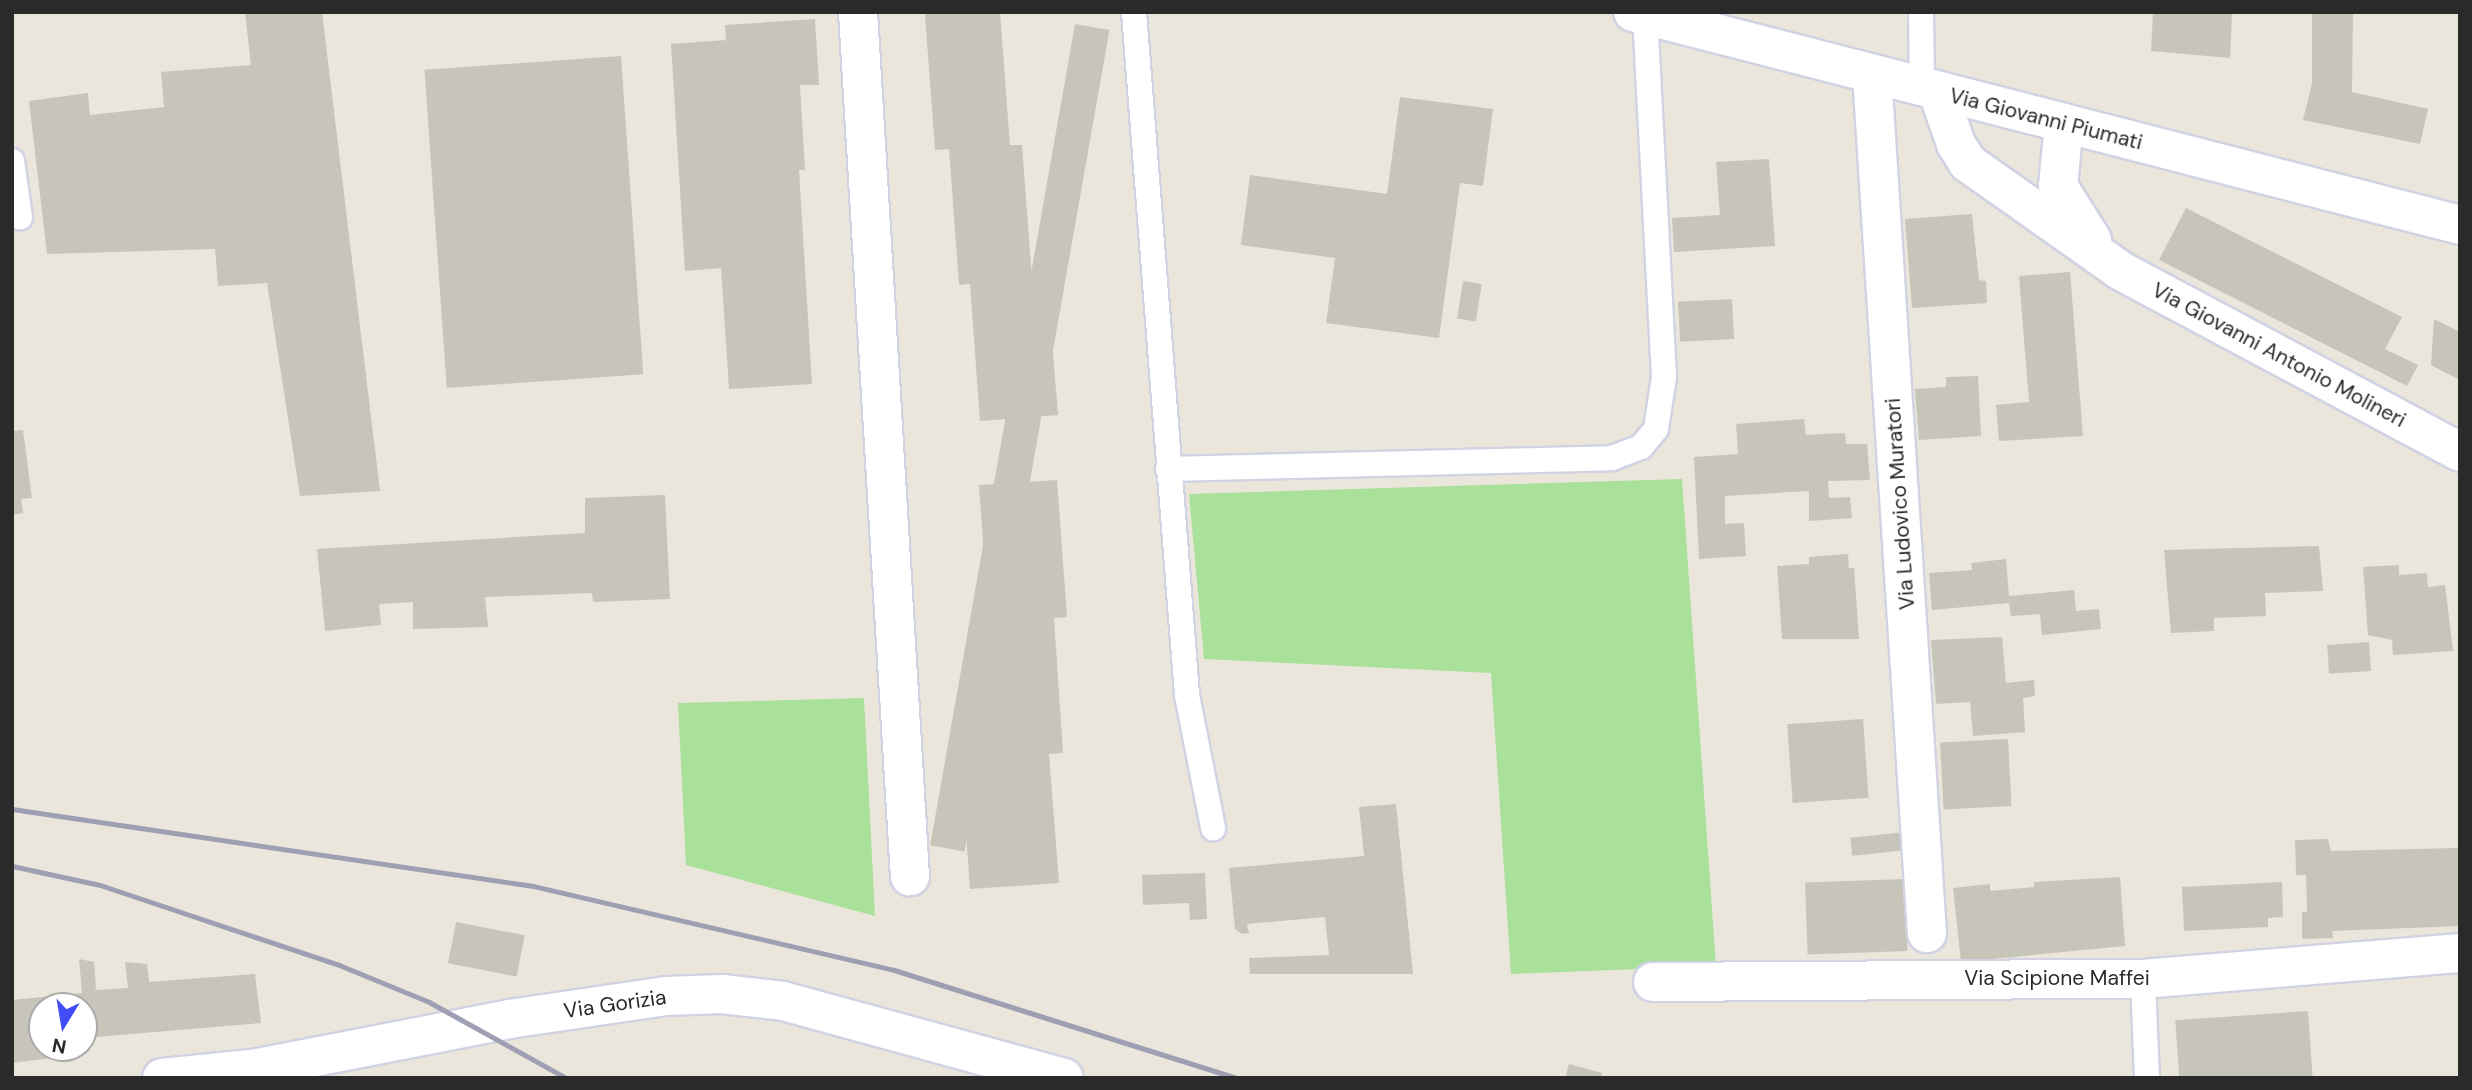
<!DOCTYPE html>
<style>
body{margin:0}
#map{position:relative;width:2472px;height:1090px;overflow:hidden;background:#ebe6dc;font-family:"DM Sans",sans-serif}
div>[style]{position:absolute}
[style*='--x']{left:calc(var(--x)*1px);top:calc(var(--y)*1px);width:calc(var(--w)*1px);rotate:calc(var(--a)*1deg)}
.green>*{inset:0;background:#aae19a}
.building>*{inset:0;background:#c7c4ba;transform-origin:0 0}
.roads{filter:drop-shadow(2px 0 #d1d2e2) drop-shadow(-2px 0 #d1d2e2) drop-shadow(0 2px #d1d2e2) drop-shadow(0 -2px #d1d2e2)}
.lane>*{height:24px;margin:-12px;padding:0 12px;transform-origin:12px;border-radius:12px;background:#fff}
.street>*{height:38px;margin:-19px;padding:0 19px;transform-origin:19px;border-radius:19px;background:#fff}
.secondary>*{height:38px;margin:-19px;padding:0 19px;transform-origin:19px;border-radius:19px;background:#fff}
.rail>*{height:5px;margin:-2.5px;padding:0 2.5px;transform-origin:2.5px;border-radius:2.5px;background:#9f9fb3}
span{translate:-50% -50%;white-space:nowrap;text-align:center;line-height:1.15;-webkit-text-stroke:7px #fff;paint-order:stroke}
.street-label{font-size:21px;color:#2a2a2a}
.frame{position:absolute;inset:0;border:14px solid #2a2a2a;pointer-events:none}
.north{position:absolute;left:28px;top:992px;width:70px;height:70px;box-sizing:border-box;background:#fff;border:2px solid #aaa;border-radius:50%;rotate:191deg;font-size:19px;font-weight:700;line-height:28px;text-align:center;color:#2a2a2a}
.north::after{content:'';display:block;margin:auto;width:24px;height:32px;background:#404df4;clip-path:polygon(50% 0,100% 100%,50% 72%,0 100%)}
</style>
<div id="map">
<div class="green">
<div style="clip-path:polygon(1682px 479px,1716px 966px,1511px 974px,1491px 673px,1204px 659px,1189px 494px)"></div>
<div style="clip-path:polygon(864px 698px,875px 916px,686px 865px,678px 703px)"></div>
</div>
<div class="building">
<div style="clip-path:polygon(245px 12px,322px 12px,380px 491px,300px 496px,267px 283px,218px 286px,215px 249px,47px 254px,29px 101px,88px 93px,90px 115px,164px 107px,161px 72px,251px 65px)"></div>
<div style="clip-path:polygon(949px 12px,1000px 12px,1010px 145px,1022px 145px,1032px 278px,1047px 277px,1058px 415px,980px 421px,970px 284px,959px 285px,949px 149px,935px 150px,925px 14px)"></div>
<div style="clip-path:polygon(2153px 12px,2232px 12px,2230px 58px,2151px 51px)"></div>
<div style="clip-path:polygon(2312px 12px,2353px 12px,2352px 92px,2428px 109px,2420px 144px,2303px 120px,2312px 83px)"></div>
<div style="clip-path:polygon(815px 19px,819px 85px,800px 85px,805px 170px,799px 170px,812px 384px,729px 389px,721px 268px,685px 271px,671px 44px,726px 40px,725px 25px)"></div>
<div style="left:1075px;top:24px;width:35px;height:834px;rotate:10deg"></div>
<div style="left:621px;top:56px;width:319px;height:197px;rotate:86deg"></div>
<div style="clip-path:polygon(1400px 97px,1493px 109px,1483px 186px,1460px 183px,1439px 338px,1326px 323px,1335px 258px,1241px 245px,1250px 175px,1387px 194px)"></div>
<div style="clip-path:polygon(1769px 159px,1775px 246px,1674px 252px,1672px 218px,1720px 215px,1716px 162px)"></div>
<div style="clip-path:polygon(2186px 208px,2402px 317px,2385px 349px,2418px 365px,2407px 386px,2159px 260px)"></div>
<div style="clip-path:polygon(1972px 214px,1979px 280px,1986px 281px,1987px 303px,1912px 308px,1905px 219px)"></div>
<div style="clip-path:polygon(2070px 272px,2083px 436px,1999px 441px,1996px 405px,2029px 402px,2019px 276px)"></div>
<div style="left:1463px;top:281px;width:19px;height:38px;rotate:9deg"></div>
<div style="left:1732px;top:299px;width:40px;height:54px;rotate:87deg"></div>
<div style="clip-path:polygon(2434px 319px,2460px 332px,2460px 380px,2431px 365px)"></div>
<div style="clip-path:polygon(1978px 376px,1981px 436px,1919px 440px,1915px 389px,1946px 387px,1946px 377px)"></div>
<div style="clip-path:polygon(1804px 419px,1806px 435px,1845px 433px,1846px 444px,1867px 444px,1870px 480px,1828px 481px,1829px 498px,1850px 497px,1852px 518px,1809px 521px,1809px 491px,1725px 496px,1725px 524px,1744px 523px,1746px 556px,1699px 559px,1694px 457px,1738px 454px,1736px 424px)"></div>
<div style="clip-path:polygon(23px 430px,32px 498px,21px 499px,23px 513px,12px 515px,12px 431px)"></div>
<div style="clip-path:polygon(1057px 480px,1067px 617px,1054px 618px,1063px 753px,1049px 754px,1059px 883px,970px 889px,960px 750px,977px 748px,968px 626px,989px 625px,979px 485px)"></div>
<div style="clip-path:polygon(665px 495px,670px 599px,593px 602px,592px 593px,485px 597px,488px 627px,413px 629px,413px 602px,379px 604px,381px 625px,325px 631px,317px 549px,585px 533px,585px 498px)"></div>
<div style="clip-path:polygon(2319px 546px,2323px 591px,2265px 593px,2266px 616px,2214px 618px,2214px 631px,2171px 633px,2164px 550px)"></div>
<div style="clip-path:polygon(1848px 554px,1849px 568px,1854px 568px,1859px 639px,1782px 639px,1777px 566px,1809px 564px,1809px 557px)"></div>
<div style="clip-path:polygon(2006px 559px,2009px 596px,2074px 590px,2076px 611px,2099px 609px,2101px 629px,2042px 635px,2040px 614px,2011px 616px,2009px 603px,1932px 610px,1929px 573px,1972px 570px,1971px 563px)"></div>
<div style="clip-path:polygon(2399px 565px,2399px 575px,2427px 573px,2428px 587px,2445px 585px,2453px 651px,2393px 655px,2392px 640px,2368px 635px,2363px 567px)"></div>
<div style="clip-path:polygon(2002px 637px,2006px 683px,2034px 680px,2035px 696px,2023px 698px,2025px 732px,1973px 736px,1970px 702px,1936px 704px,1931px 640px)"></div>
<div style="left:2369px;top:642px;width:29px;height:42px;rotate:86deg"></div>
<div style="left:1863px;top:719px;width:79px;height:76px;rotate:86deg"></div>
<div style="left:2008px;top:739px;width:67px;height:68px;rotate:87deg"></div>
<div style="clip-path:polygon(1396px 804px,1413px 974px,1250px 974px,1249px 958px,1329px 955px,1325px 917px,1247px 924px,1249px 933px,1242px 934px,1235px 929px,1229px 868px,1364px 856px,1359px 807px)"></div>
<div style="left:1906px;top:832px;width:18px;height:56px;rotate:84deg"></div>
<div style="clip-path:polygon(2328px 839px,2331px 851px,2458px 848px,2460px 926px,2332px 931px,2333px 938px,2302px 939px,2302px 912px,2307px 912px,2306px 875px,2296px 875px,2295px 840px)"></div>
<div style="clip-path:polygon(1205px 873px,1207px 919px,1190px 920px,1189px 903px,1143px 905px,1142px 875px)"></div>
<div style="clip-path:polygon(2120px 877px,2125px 946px,1961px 962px,1953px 888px,1990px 884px,1990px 891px,2034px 887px,2034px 882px)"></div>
<div style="left:1905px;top:879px;width:72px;height:100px;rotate:88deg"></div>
<div style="clip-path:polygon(2282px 882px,2283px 917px,2268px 918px,2268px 927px,2184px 931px,2182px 887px)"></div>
<div style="left:456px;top:922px;width:70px;height:42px;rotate:11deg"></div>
<div style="clip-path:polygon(79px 959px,94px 962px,96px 990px,128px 988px,125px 962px,147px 964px,149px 982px,255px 974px,261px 1023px,84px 1038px,84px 1006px,42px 1006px,42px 1048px,52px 1048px,53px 1058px,12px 1063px,12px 1000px,82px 993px)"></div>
<div style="left:2308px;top:1011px;width:67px;height:133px;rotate:86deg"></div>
<div style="clip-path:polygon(1569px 1064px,1602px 1073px,1601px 1078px,1565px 1078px)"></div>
</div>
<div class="roads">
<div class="lane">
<div style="--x:1134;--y:12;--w:685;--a:85.56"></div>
<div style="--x:1187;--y:695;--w:136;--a:78.9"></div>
<div style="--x:1921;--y:12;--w:76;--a:89.2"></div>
<div style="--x:12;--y:161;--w:57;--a:81.9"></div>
<div style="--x:1168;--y:469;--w:444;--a:-1.4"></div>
<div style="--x:1612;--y:458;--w:31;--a:-21"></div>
<div style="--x:1641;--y:447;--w:23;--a:-50"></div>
<div style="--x:1656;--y:429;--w:53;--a:-81.3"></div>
<div style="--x:1664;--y:377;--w:362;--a:-93"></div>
<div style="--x:2143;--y:979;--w:99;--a:87.7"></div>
</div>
<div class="street">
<div style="--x:858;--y:12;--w:866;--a:86.56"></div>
<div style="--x:1872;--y:74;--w:861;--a:86.34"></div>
<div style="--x:1938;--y:92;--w:55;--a:70.9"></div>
<div style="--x:1956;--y:144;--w:22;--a:58"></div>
<div style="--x:1968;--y:163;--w:187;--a:35.2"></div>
<div style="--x:2121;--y:271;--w:384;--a:28.1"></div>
<div style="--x:2064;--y:123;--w:63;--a:95.4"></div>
<div style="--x:2058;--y:186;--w:64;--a:57.8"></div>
<div style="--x:1653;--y:982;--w:490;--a:-0.4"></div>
<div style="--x:2143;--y:979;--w:318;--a:-4.7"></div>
<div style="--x:162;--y:1078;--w:97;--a:-5.9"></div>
<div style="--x:258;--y:1068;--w:256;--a:-11"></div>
<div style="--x:509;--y:1019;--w:159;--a:-8.3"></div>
<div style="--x:666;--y:996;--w:56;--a:-2"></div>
<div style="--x:722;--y:994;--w:61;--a:6.5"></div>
<div style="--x:783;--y:1001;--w:291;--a:15.3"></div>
</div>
<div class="secondary">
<div style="--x:1633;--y:12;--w:854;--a:14.44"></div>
</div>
</div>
<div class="rail">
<div style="--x:12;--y:809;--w:527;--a:8.41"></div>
<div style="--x:533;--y:886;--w:371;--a:13.1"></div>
<div style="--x:894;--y:970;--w:360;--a:17.5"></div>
<div style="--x:12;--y:866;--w:90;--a:12.2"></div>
<div style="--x:100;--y:885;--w:252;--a:18.5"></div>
<div style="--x:339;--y:965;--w:97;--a:22.3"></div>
<div style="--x:429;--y:1002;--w:157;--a:29"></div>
</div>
<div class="street-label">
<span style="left:2046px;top:119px;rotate:14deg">Via Giovanni Piumati</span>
<span style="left:2279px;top:355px;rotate:28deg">Via Giovanni Antonio Molineri</span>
<span style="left:1900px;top:504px;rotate:-94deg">Via Ludovico Muratori</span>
<span style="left:2057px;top:978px">Via Scipione Maffei</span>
<span style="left:615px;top:1004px;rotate:-8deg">Via Gorizia</span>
</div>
<div class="frame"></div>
<div class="north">N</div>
</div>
